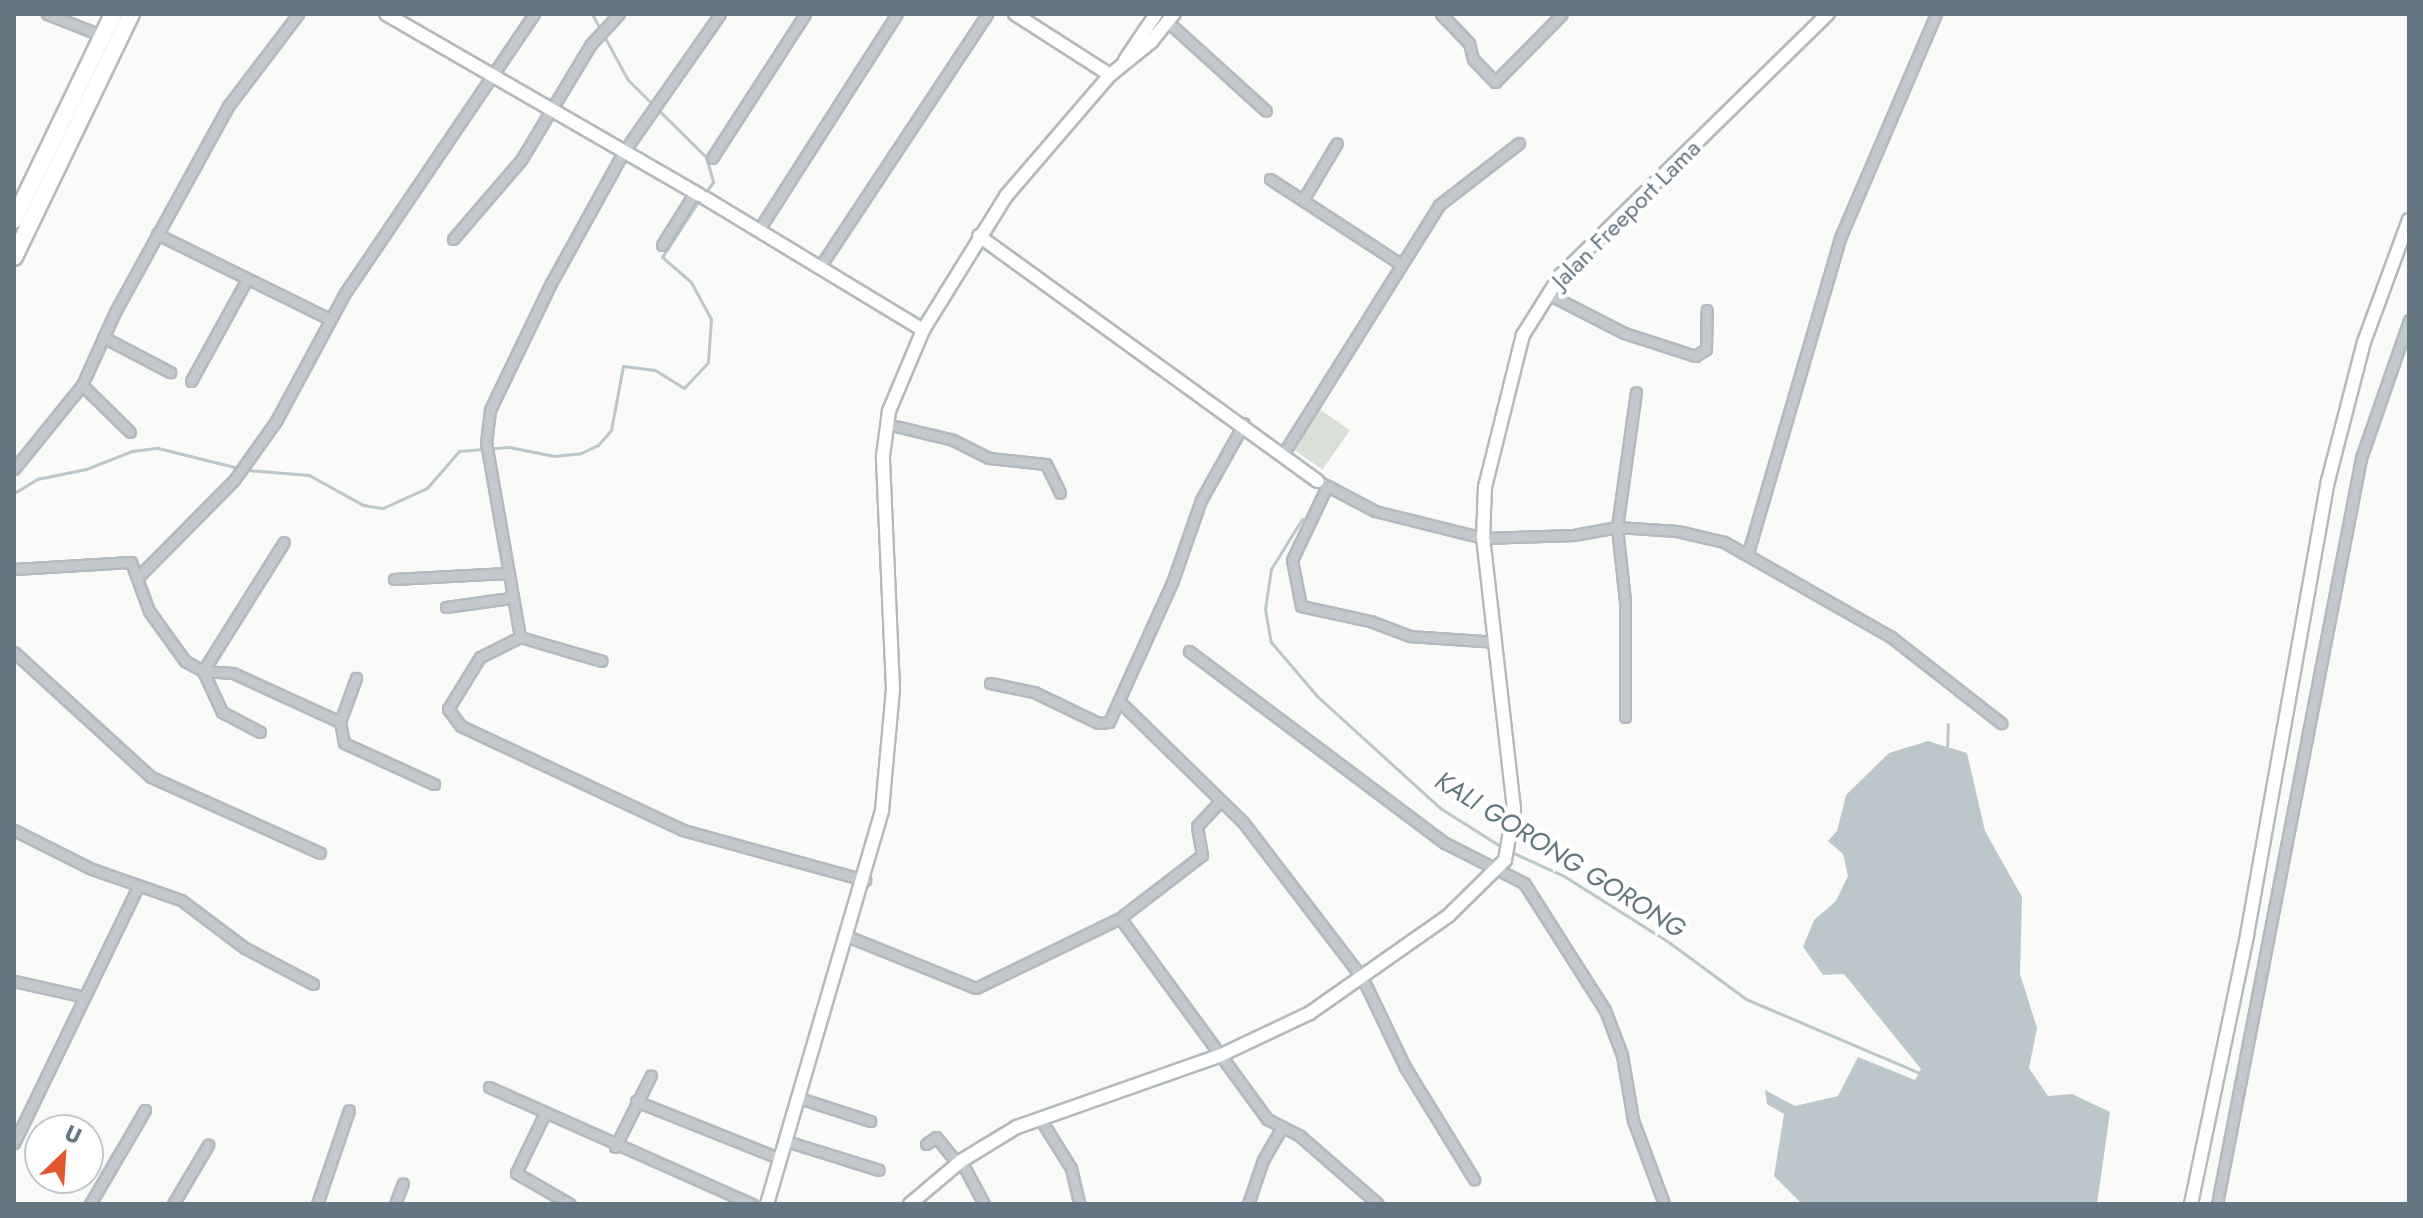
<!DOCTYPE html>
<style>
body{margin:0}
#map{position:relative;width:2423px;height:1218px;overflow:hidden;background:#fafaf8;font-family:Jost,sans-serif}
div>[style]{position:absolute}
[style*='--x']{left:calc(var(--x)*1px);top:calc(var(--y)*1px);width:calc(var(--w)*1px);rotate:calc(var(--a)*1deg)}
.green>*{inset:0;background:#dadfd7;transform-origin:0 0}
.water>*{inset:0;background:#bbc7cb}
.stream>*{height:3px;margin:-1.5px;padding:0 1.5px;transform-origin:1.5px;border-radius:1.5px;background:#bbc7cb}
.roads{filter:drop-shadow(2px 0 #b3babf) drop-shadow(-2px 0 #b3babf) drop-shadow(0 2px #b3babf) drop-shadow(0 -2px #b3babf)}
.street>*{height:9px;margin:-4.5px;padding:0 4.5px;transform-origin:4.5px;border-radius:4.5px;background:#c3c8cc}
.secondary>*{height:12px;margin:-6px;padding:0 6px;transform-origin:6px;border-radius:6px;background:#fff}
.highway>*{height:16px;margin:-8px;padding:0 8px;transform-origin:8px;border-radius:8px;background:#fff}
span{translate:-50% -50%;white-space:nowrap;text-align:center;line-height:1.15;-webkit-text-stroke:8px #fff;paint-order:stroke}
.street-label{font-size:24px;color:#657683}
.water-label{font-size:26px;color:#60757c;font-style:italic}
.frame{position:absolute;inset:0;border:16px solid #657683;pointer-events:none}
.north{position:absolute;left:24px;top:1114px;width:80px;height:80px;box-sizing:border-box;background:#fff;border:2px solid #c1c8cd;border-radius:50%;rotate:25deg;font-size:22px;font-weight:700;line-height:32px;text-align:center;color:#657683}
.north::after{content:'';display:block;margin:auto;width:28px;height:36px;background:#e4572e;clip-path:polygon(50% 0,100% 100%,50% 72%,0 100%)}
</style>
<div id="map">
<div class="green">
<div style="left:1318px;top:408px;width:39px;height:48px;rotate:35deg"></div>
</div>
<div class="water">
<div style="clip-path:polygon(1928px 741px,1967px 753px,1985px 831px,2022px 897px,2020px 974px,2037px 1028px,2029px 1068px,2048px 1096px,2072px 1094px,2110px 1112px,2097px 1204px,1802px 1204px,1774px 1176px,1784px 1114px,1767px 1104px,1765px 1090px,1795px 1106px,1838px 1096px,1858px 1057px,1915px 1080px,1921px 1069px,1844px 974px,1823px 975px,1803px 947px,1814px 920px,1836px 901px,1848px 876px,1843px 854px,1828px 841px,1837px 831px,1846px 795px,1889px 753px)"></div>
</div>
<div class="stream">
<div style="--x:592;--y:14;--w:75;--a:61.4"></div>
<div style="--x:628;--y:80;--w:110;--a:44.6"></div>
<div style="--x:706;--y:157;--w:26;--a:74"></div>
<div style="--x:713;--y:182;--w:14;--a:126"></div>
<div style="--x:14;--y:493;--w:27;--a:-31"></div>
<div style="--x:37;--y:479;--w:50;--a:-11.5"></div>
<div style="--x:86;--y:469;--w:49;--a:-21.4"></div>
<div style="--x:132;--y:451;--w:26;--a:-7"></div>
<div style="--x:158;--y:448;--w:91;--a:14"></div>
<div style="--x:246;--y:470;--w:63;--a:4.5"></div>
<div style="--x:309;--y:475;--w:62;--a:29.1"></div>
<div style="--x:363;--y:505;--w:20;--a:9"></div>
<div style="--x:383;--y:508;--w:48;--a:-24.4"></div>
<div style="--x:427;--y:488;--w:49;--a:-49.1"></div>
<div style="--x:459;--y:451;--w:50;--a:-4.6"></div>
<div style="--x:509;--y:447;--w:46;--a:11.3"></div>
<div style="--x:554;--y:456;--w:27;--a:-6"></div>
<div style="--x:581;--y:453;--w:19;--a:-25"></div>
<div style="--x:598;--y:445;--w:20;--a:-49"></div>
<div style="--x:611;--y:430;--w:65;--a:-79.4"></div>
<div style="--x:623;--y:366;--w:32;--a:7"></div>
<div style="--x:655;--y:370;--w:34;--a:32"></div>
<div style="--x:684;--y:388;--w:35;--a:-47"></div>
<div style="--x:708;--y:362;--w:43;--a:-86"></div>
<div style="--x:711;--y:319;--w:42;--a:-118.4"></div>
<div style="--x:691;--y:282;--w:38;--a:-139"></div>
<div style="--x:662;--y:257;--w:69;--a:-56.8"></div>
<div style="--x:1302;--y:519;--w:59;--a:121.8"></div>
<div style="--x:1271;--y:569;--w:40;--a:98.5"></div>
<div style="--x:1265;--y:609;--w:34;--a:80"></div>
<div style="--x:1271;--y:642;--w:71;--a:49.6"></div>
<div style="--x:1317;--y:696;--w:166;--a:42.3"></div>
<div style="--x:1440;--y:808;--w:73;--a:32.2"></div>
<div style="--x:1947;--y:749;--w:25;--a:-88"></div>
<div style="--x:1509;--y:851;--w:60;--a:24.4"></div>
<div style="--x:1564;--y:876;--w:125;--a:32.3"></div>
<div style="--x:1670;--y:943;--w:94;--a:36.4"></div>
<div style="--x:1746;--y:999;--w:191;--a:23.1"></div>
</div>
<div class="roads">
<div class="street">
<div style="--x:47;--y:14;--w:60;--a:21.4"></div>
<div style="--x:720;--y:14;--w:167;--a:125"></div>
<div style="--x:624;--y:151;--w:151;--a:118.9"></div>
<div style="--x:551;--y:283;--w:141;--a:115.7"></div>
<div style="--x:490;--y:410;--w:32;--a:97"></div>
<div style="--x:486;--y:442;--w:198;--a:80.1"></div>
<div style="--x:520;--y:637;--w:45;--a:153.4"></div>
<div style="--x:480;--y:657;--w:61;--a:121.6"></div>
<div style="--x:448;--y:709;--w:21;--a:53"></div>
<div style="--x:461;--y:726;--w:245;--a:25.1"></div>
<div style="--x:683;--y:830;--w:189;--a:15.4"></div>
<div style="--x:1441;--y:14;--w:40;--a:46"></div>
<div style="--x:1469;--y:43;--w:16;--a:76"></div>
<div style="--x:1473;--y:59;--w:32;--a:46"></div>
<div style="--x:1495;--y:82;--w:95;--a:-45.4"></div>
<div style="--x:1168;--y:22;--w:132;--a:42.2"></div>
<div style="--x:712;--y:158;--w:171;--a:-57.1"></div>
<div style="--x:1270;--y:179;--w:154;--a:33.1"></div>
<div style="--x:1303;--y:200;--w:66;--a:-59.2"></div>
<div style="--x:758;--y:231;--w:258;--a:-57.4"></div>
<div style="--x:157;--y:234;--w:193;--a:26.2"></div>
<div style="--x:453;--y:239;--w:104;--a:-49.3"></div>
<div style="--x:521;--y:160;--w:135;--a:-58.9"></div>
<div style="--x:591;--y:44;--w:41;--a:-47"></div>
<div style="--x:662;--y:245;--w:62;--a:-58.1"></div>
<div style="--x:819;--y:268;--w:305;--a:-56.5"></div>
<div style="--x:1548;--y:294;--w:85;--a:27.2"></div>
<div style="--x:1624;--y:333;--w:75;--a:17.9"></div>
<div style="--x:1695;--y:356;--w:13;--a:-32"></div>
<div style="--x:1706;--y:349;--w:39;--a:-89"></div>
<div style="--x:103;--y:337;--w:76;--a:27.6"></div>
<div style="--x:191;--y:381;--w:116;--a:-61.2"></div>
<div style="--x:82;--y:385;--w:67;--a:44.4"></div>
<div style="--x:887;--y:424;--w:68;--a:13.6"></div>
<div style="--x:953;--y:440;--w:40;--a:26.6"></div>
<div style="--x:989;--y:458;--w:57;--a:6"></div>
<div style="--x:1046;--y:464;--w:32;--a:64"></div>
<div style="--x:1283;--y:454;--w:294;--a:-57.9"></div>
<div style="--x:1439;--y:205;--w:101;--a:-37.8"></div>
<div style="--x:14;--y:469;--w:108;--a:-51"></div>
<div style="--x:82;--y:385;--w:80;--a:-65.7"></div>
<div style="--x:115;--y:312;--w:236;--a:-61.2"></div>
<div style="--x:229;--y:105;--w:114;--a:-52.8"></div>
<div style="--x:1318;--y:481;--w:64;--a:27.8"></div>
<div style="--x:1375;--y:511;--w:111;--a:14"></div>
<div style="--x:1483;--y:538;--w:91;--a:-1.9"></div>
<div style="--x:1574;--y:535;--w:44;--a:-10.5"></div>
<div style="--x:1617;--y:527;--w:60;--a:3.8"></div>
<div style="--x:1677;--y:531;--w:48;--a:13.2"></div>
<div style="--x:1724;--y:542;--w:192;--a:29.6"></div>
<div style="--x:1891;--y:637;--w:140;--a:38"></div>
<div style="--x:1327;--y:486;--w:82;--a:115.3"></div>
<div style="--x:1292;--y:560;--w:47;--a:78.9"></div>
<div style="--x:1301;--y:606;--w:71;--a:12.3"></div>
<div style="--x:1370;--y:621;--w:43;--a:20.6"></div>
<div style="--x:1410;--y:636;--w:86;--a:4"></div>
<div style="--x:1748;--y:553;--w:328;--a:-73.7"></div>
<div style="--x:1840;--y:238;--w:244;--a:-66.8"></div>
<div style="--x:14;--y:569;--w:117;--a:-3.4"></div>
<div style="--x:131;--y:562;--w:52;--a:69.8"></div>
<div style="--x:149;--y:611;--w:62;--a:54.2"></div>
<div style="--x:185;--y:661;--w:21;--a:29"></div>
<div style="--x:203;--y:671;--w:30;--a:4"></div>
<div style="--x:233;--y:673;--w:118;--a:24.6"></div>
<div style="--x:340;--y:722;--w:21;--a:79"></div>
<div style="--x:344;--y:743;--w:99;--a:24.5"></div>
<div style="--x:139;--y:576;--w:135;--a:-45.3"></div>
<div style="--x:234;--y:480;--w:72;--a:-54.6"></div>
<div style="--x:276;--y:421;--w:145;--a:-61.7"></div>
<div style="--x:345;--y:293;--w:337;--a:-55.9"></div>
<div style="--x:394;--y:579;--w:113;--a:-3"></div>
<div style="--x:446;--y:607;--w:65;--a:-8"></div>
<div style="--x:520;--y:637;--w:85;--a:16.3"></div>
<div style="--x:1189;--y:651;--w:320;--a:36.9"></div>
<div style="--x:1445;--y:843;--w:89;--a:26.9"></div>
<div style="--x:1524;--y:883;--w:151;--a:57.5"></div>
<div style="--x:1605;--y:1010;--w:48;--a:69.3"></div>
<div style="--x:1622;--y:1055;--w:66;--a:80.4"></div>
<div style="--x:1633;--y:1120;--w:90;--a:69.7"></div>
<div style="--x:14;--y:652;--w:185;--a:42.4"></div>
<div style="--x:151;--y:777;--w:185;--a:24.2"></div>
<div style="--x:990;--y:683;--w:45;--a:11.6"></div>
<div style="--x:1034;--y:692;--w:71;--a:25.8"></div>
<div style="--x:1098;--y:723;--w:11;--a:-5"></div>
<div style="--x:1109;--y:722;--w:156;--a:-65.7"></div>
<div style="--x:1173;--y:580;--w:85;--a:-70.7"></div>
<div style="--x:1201;--y:500;--w:88;--a:-60.8"></div>
<div style="--x:1121;--y:703;--w:170;--a:44.3"></div>
<div style="--x:1243;--y:822;--w:198;--a:52.6"></div>
<div style="--x:1363;--y:979;--w:98;--a:64.5"></div>
<div style="--x:1405;--y:1067;--w:132;--a:58.4"></div>
<div style="--x:1625;--y:717;--w:116;--a:-90"></div>
<div style="--x:1625;--y:601;--w:74;--a:-96.2"></div>
<div style="--x:1617;--y:527;--w:136;--a:-82"></div>
<div style="--x:340;--y:722;--w:47;--a:-70"></div>
<div style="--x:260;--y:732;--w:43;--a:-152.2"></div>
<div style="--x:222;--y:712;--w:45;--a:-114.9"></div>
<div style="--x:203;--y:671;--w:152;--a:-57.9"></div>
<div style="--x:14;--y:830;--w:87;--a:26.6"></div>
<div style="--x:92;--y:869;--w:94;--a:19.2"></div>
<div style="--x:181;--y:900;--w:80;--a:36.9"></div>
<div style="--x:245;--y:948;--w:77;--a:27.9"></div>
<div style="--x:1120;--y:918;--w:103;--a:-37.5"></div>
<div style="--x:1202;--y:855;--w:29;--a:-100"></div>
<div style="--x:1197;--y:826;--w:35;--a:-47"></div>
<div style="--x:847;--y:936;--w:139;--a:22"></div>
<div style="--x:976;--y:988;--w:160;--a:-25.9"></div>
<div style="--x:1120;--y:918;--w:249;--a:53.8"></div>
<div style="--x:1267;--y:1119;--w:37;--a:27"></div>
<div style="--x:1300;--y:1136;--w:103;--a:41.1"></div>
<div style="--x:14;--y:981;--w:69;--a:12.6"></div>
<div style="--x:489;--y:1087;--w:288;--a:24"></div>
<div style="--x:799;--y:1098;--w:75;--a:17.9"></div>
<div style="--x:636;--y:1101;--w:156;--a:21.8"></div>
<div style="--x:544;--y:1115;--w:64;--a:115.8"></div>
<div style="--x:516;--y:1173;--w:62;--a:29.9"></div>
<div style="--x:1039;--y:1117;--w:60;--a:57.9"></div>
<div style="--x:1071;--y:1168;--w:37;--a:77"></div>
<div style="--x:786;--y:1141;--w:97;--a:17.3"></div>
<div style="--x:14;--y:1143;--w:285;--a:-64.2"></div>
<div style="--x:926;--y:1144;--w:12;--a:-35"></div>
<div style="--x:936;--y:1137;--w:35;--a:51"></div>
<div style="--x:615;--y:1147;--w:80;--a:-63.4"></div>
<div style="--x:961;--y:1161;--w:49;--a:61.9"></div>
<div style="--x:90;--y:1204;--w:109;--a:-59.7"></div>
<div style="--x:173;--y:1204;--w:69;--a:-59.3"></div>
<div style="--x:317;--y:1204;--w:99;--a:-71.2"></div>
<div style="--x:395;--y:1204;--w:22;--a:-69"></div>
<div style="--x:1248;--y:1204;--w:46;--a:-71.2"></div>
<div style="--x:1263;--y:1160;--w:36;--a:-60"></div>
<div style="--x:2217;--y:1204;--w:760;--a:-79.07"></div>
<div style="--x:2361;--y:458;--w:146;--a:-70.8"></div>
</div>
<div class="secondary">
<div style="--x:386;--y:14;--w:362;--a:30"></div>
<div style="--x:1015;--y:14;--w:113;--a:32.7"></div>
<div style="--x:1125;--y:60;--w:55;--a:-56"></div>
<div style="--x:705;--y:198;--w:255;--a:31.2"></div>
<div style="--x:979;--y:236;--w:418;--a:35.9"></div>
<div style="--x:767;--y:1204;--w:410;--a:-73.7"></div>
<div style="--x:882;--y:810;--w:121;--a:-84.8"></div>
<div style="--x:893;--y:689;--w:233;--a:-92.5"></div>
<div style="--x:883;--y:456;--w:45;--a:-82.4"></div>
<div style="--x:889;--y:411;--w:88;--a:-67.2"></div>
<div style="--x:923;--y:330;--w:158;--a:-58.2"></div>
<div style="--x:1006;--y:196;--w:160;--a:-49.3"></div>
<div style="--x:1110;--y:75;--w:53;--a:-38.8"></div>
<div style="--x:1151;--y:42;--w:36;--a:-51"></div>
<div style="--x:910;--y:1204;--w:67;--a:-40.1"></div>
<div style="--x:961;--y:1161;--w:66;--a:-31.3"></div>
<div style="--x:1017;--y:1127;--w:216;--a:-19.4"></div>
<div style="--x:1221;--y:1055;--w:98;--a:-25.3"></div>
<div style="--x:1310;--y:1013;--w:169;--a:-35.1"></div>
<div style="--x:1448;--y:916;--w:80;--a:-44.5"></div>
<div style="--x:1505;--y:860;--w:52;--a:-80"></div>
<div style="--x:1514;--y:809;--w:273;--a:-96.5"></div>
<div style="--x:1483;--y:538;--w:51;--a:-87.8"></div>
<div style="--x:1485;--y:487;--w:157;--a:-76"></div>
<div style="--x:1523;--y:335;--w:70;--a:-57.9"></div>
<div style="--x:1560;--y:276;--w:375;--a:-44.4"></div>
<div style="--x:2191;--y:1204;--w:275;--a:-78.2"></div>
<div style="--x:2247;--y:935;--w:461;--a:-79.9"></div>
<div style="--x:2328;--y:481;--w:144;--a:-75.5"></div>
<div style="--x:2364;--y:342;--w:130;--a:-69.8"></div>
</div>
<div class="highway">
<div style="--x:14;--y:220;--w:229;--a:-64.3"></div>
<div style="--x:14;--y:257;--w:270;--a:-64.3"></div>
</div>
</div>
<div class="street-label">
<span style="left:1626px;top:214px;rotate:-45deg">Jalan Freeport Lama</span>
</div>
<div class="water-label">
<span style="left:1560px;top:855px;rotate:32deg">KALI GORONG GORONG</span>
</div>
<div class="frame"></div>
<div class="north">U</div>
</div>
